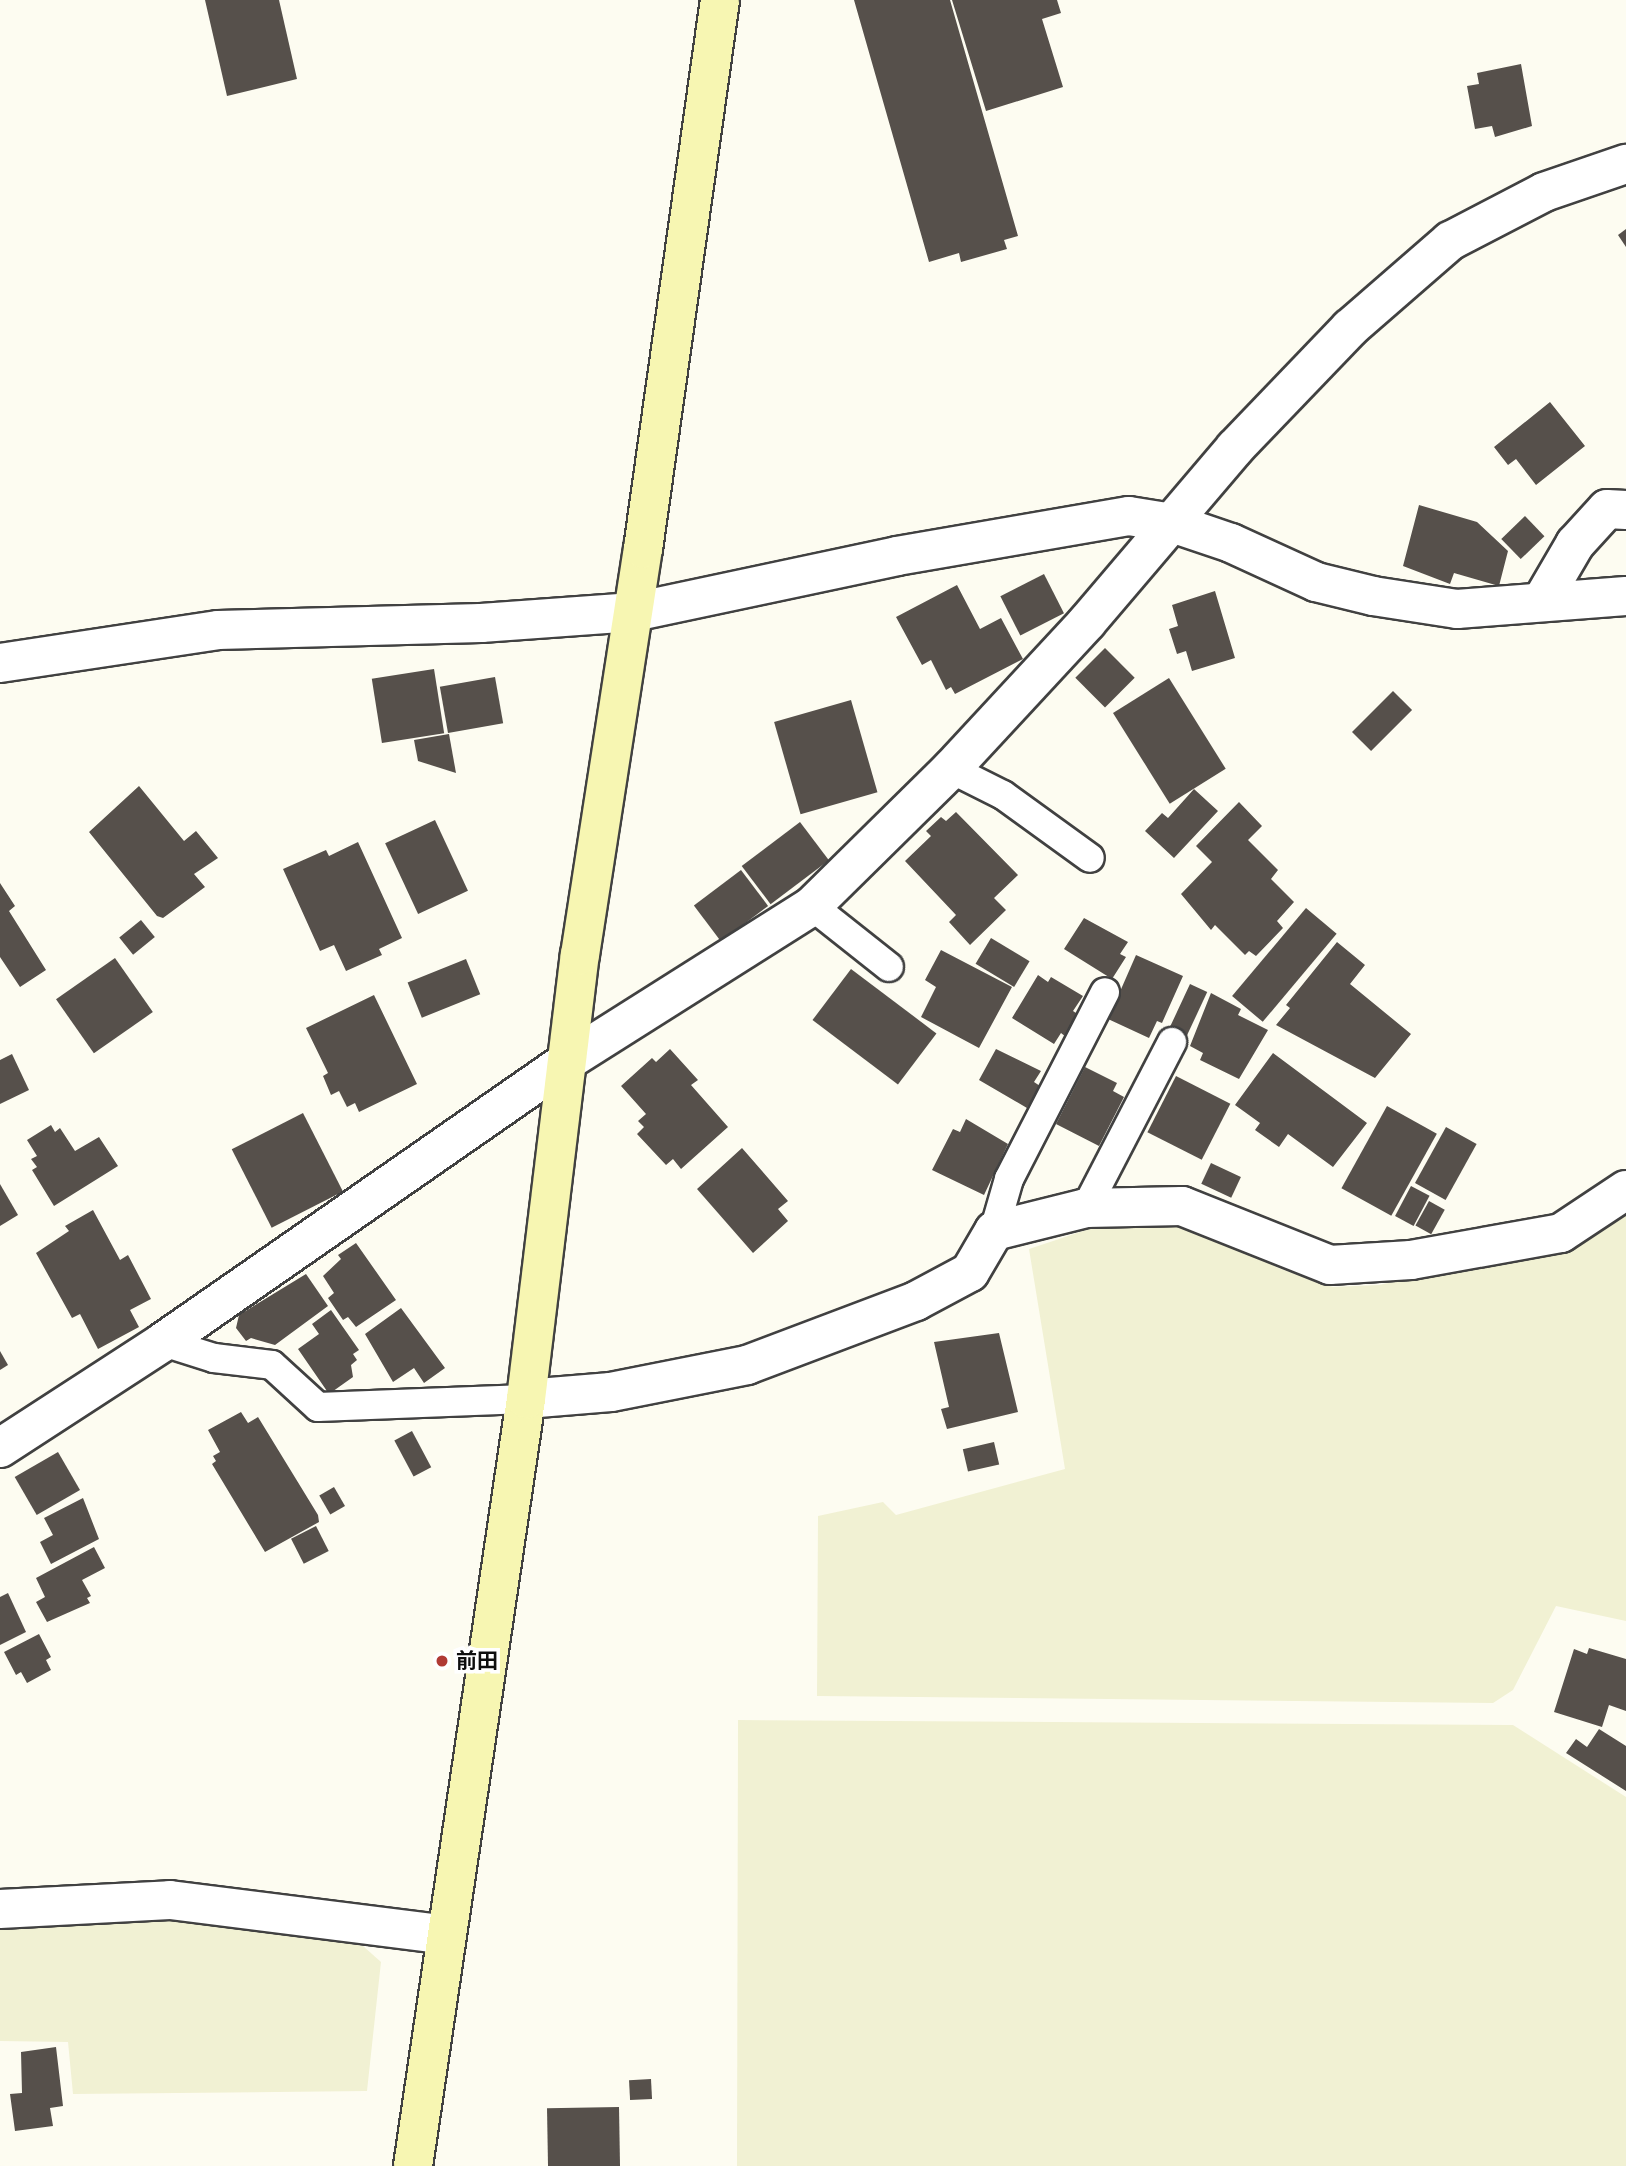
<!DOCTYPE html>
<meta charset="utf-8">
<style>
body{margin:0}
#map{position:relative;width:1626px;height:2166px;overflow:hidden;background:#fdfcf1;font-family:"Source Serif 4","Noto Sans JP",serif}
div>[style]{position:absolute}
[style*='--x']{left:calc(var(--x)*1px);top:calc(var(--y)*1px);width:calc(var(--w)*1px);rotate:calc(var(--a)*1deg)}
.farmland>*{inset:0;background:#f1f1d3}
.building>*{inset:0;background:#56504b;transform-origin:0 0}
.roads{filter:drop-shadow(2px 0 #414141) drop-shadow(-2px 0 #414141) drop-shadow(0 2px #414141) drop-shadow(0 -2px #414141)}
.lane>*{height:28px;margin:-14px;padding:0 14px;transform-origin:14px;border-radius:14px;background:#fff}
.street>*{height:38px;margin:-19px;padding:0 19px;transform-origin:19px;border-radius:19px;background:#fff}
.secondary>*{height:38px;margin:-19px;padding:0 19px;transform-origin:19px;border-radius:19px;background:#f7f6b2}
.dots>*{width:19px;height:19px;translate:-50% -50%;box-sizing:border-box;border:4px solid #fff;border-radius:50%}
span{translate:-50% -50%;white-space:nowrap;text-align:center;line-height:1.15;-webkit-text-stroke:7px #fff;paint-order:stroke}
.poi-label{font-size:21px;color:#0e0e0e;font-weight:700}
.left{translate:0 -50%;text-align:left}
</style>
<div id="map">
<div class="farmland">
<div style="clip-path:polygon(1626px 1210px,1626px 1621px,1556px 1606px,1513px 1690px,1493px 1703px,817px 1696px,818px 1516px,883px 1502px,896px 1515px,1065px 1469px,1029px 1249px,1092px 1228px,1159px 1222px,1218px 1237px,1278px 1268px,1333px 1287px,1379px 1285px,1584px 1242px)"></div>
<div style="clip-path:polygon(738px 1720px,1513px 1725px,1626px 1797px,1626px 2166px,737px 2166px)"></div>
<div style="clip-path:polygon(205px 1919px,363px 1946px,381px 1962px,367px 2091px,73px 2094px,68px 2042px,0 2041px,0 1925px)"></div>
</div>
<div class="building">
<div style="clip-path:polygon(205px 0,279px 0,297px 79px,227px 96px)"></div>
<div style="clip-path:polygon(854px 0,950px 0,1018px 236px,1004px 240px,1007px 249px,961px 262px,959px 253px,929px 262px)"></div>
<div style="clip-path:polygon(952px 0,1057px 0,1061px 13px,1042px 19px,1063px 87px,986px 111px)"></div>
<div style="clip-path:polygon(1521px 64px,1532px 126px,1495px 137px,1492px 126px,1475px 129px,1467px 86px,1479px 84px,1477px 73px)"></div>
<div style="clip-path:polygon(1626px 229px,1626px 247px,1618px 235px)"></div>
<div style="clip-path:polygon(1550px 402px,1585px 446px,1536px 485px,1516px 459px,1508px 465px,1494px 447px)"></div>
<div style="clip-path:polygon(1419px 505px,1477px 522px,1508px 551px,1499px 586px,1454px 573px,1450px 584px,1403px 566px)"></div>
<div style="left:1525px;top:516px;width:28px;height:33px;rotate:46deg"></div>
<div style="left:1044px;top:574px;width:44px;height:49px;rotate:63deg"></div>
<div style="clip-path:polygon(957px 585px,980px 629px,1001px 618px,1023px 659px,955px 694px,951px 687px,946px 690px,931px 660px,922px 665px,896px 617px)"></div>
<div style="clip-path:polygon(1215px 591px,1235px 658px,1192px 671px,1186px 651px,1177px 654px,1169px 629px,1178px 626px,1172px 605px)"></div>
<div style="left:1105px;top:648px;width:42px;height:42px;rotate:45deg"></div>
<div style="left:434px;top:669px;width:65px;height:63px;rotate:81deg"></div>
<div style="left:495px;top:677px;width:47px;height:56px;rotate:80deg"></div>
<div style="left:1169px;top:678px;width:107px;height:66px;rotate:58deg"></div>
<div style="left:1393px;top:691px;width:27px;height:58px;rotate:45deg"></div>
<div style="left:851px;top:700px;width:96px;height:80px;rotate:74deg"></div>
<div style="clip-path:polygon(449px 734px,456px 773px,418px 761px,414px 740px)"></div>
<div style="clip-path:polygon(139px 786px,184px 841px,196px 831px,218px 858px,194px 874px,205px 887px,163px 918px,157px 916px,89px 832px)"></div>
<div style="clip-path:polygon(1194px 789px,1218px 811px,1174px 858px,1145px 831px,1162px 813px,1168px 818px)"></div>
<div style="clip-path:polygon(1239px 802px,1262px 826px,1248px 840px,1278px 870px,1271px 879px,1294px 902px,1277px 921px,1283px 928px,1256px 956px,1249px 951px,1245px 955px,1215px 925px,1211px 930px,1181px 894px,1212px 862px,1196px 846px)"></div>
<div style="clip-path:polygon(956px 812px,1018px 875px,994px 898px,1006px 910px,970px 945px,949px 922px,956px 915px,905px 861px,931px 836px,926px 831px,941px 817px,946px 821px)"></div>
<div style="left:435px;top:820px;width:78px;height:55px;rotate:65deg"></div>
<div style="left:800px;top:822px;width:48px;height:73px;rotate:53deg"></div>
<div style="clip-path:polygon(358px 842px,402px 938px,379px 949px,382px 955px,346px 971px,334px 945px,320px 951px,283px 869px,326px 850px,329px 856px)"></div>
<div style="left:741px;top:870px;width:45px;height:59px;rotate:53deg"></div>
<div style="clip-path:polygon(0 883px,15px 906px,9px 911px,46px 970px,20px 987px,0 957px)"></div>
<div style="left:1306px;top:908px;width:40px;height:115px;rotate:40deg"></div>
<div style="clip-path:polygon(1084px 918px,1128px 942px,1120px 954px,1126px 957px,1112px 979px,1064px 949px)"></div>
<div style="left:141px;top:920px;width:22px;height:28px;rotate:51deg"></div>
<div style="left:991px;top:938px;width:45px;height:30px;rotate:31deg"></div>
<div style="clip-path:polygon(1337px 942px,1365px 965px,1350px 984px,1411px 1034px,1375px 1078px,1276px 1025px,1290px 1008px,1286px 1005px)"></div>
<div style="clip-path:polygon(941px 950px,1012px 987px,979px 1048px,921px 1017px,936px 987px,925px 980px)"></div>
<div style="clip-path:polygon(1136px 955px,1183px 976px,1162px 1023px,1157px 1021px,1149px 1038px,1108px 1019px)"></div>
<div style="left:115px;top:958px;width:66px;height:72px;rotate:55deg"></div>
<div style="left:466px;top:959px;width:38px;height:63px;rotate:68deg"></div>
<div style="left:851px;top:969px;width:107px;height:64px;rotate:37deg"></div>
<div style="clip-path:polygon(1038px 975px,1048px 982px,1051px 977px,1083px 996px,1073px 1011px,1079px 1015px,1066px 1037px,1061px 1033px,1054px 1044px,1012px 1018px)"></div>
<div style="left:1190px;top:984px;width:19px;height:53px;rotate:25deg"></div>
<div style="clip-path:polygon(1211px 993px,1241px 1009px,1238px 1015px,1268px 1030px,1239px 1079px,1200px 1060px,1203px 1053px,1190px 1046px)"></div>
<div style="clip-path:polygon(374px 995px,417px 1084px,359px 1112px,355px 1103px,347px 1107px,339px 1091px,331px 1095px,323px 1076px,328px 1073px,306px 1028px)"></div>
<div style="clip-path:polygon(670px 1049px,698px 1080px,691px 1085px,728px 1127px,681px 1169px,673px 1159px,666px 1165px,637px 1134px,644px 1127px,638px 1121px,646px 1114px,621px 1086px,652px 1058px,656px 1062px)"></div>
<div style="clip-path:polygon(996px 1049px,1041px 1071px,1034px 1082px,1040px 1086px,1027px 1108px,979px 1080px)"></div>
<div style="clip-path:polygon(1273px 1053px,1367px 1123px,1333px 1167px,1288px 1134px,1279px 1147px,1255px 1130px,1260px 1123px,1235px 1105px)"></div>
<div style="clip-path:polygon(12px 1054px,29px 1090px,0 1104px,0 1060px)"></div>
<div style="clip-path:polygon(1085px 1067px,1117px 1083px,1113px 1091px,1124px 1097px,1099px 1146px,1056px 1124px)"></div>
<div style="left:1176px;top:1076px;width:61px;height:63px;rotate:27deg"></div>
<div style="left:1387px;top:1106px;width:57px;height:94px;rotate:29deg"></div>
<div style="left:303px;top:1113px;width:88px;height:80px;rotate:63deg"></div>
<div style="clip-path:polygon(966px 1119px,1008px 1144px,984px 1195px,932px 1170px,953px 1129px,960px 1132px)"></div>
<div style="clip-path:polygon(51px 1125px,55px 1132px,60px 1128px,75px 1151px,99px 1137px,118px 1166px,54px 1206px,32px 1170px,37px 1167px,31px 1159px,37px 1156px,27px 1140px)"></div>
<div style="left:1446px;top:1127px;width:35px;height:64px;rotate:29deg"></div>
<div style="clip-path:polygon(742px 1148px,788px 1201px,778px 1209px,788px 1221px,753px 1253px,697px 1189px)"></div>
<div style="left:1211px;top:1163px;width:33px;height:23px;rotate:25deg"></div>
<div style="clip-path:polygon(0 1184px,18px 1215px,0 1226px)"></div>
<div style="left:1411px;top:1186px;width:21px;height:34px;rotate:28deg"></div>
<div style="left:1429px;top:1201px;width:18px;height:28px;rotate:29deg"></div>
<div style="clip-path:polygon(93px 1210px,120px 1260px,128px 1255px,151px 1299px,130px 1310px,139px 1327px,98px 1349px,80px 1314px,72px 1318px,36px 1253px,69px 1231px,65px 1226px)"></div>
<div style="clip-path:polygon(356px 1243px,396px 1300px,356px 1327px,348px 1317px,343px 1320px,328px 1298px,334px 1293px,323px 1276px,341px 1259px,338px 1255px)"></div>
<div style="clip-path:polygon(306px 1274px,328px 1306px,275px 1345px,251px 1338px,246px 1341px,236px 1328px,239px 1315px)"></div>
<div style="clip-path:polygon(401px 1308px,445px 1368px,424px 1383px,414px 1368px,393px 1382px,365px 1334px)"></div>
<div style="clip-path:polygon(331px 1310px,359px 1350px,353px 1354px,357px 1360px,351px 1365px,353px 1377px,329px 1394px,298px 1349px,319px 1334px,312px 1324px)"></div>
<div style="clip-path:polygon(999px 1333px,1018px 1412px,947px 1429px,941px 1409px,949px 1407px,934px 1342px)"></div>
<div style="clip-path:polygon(0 1351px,8px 1365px,0 1370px)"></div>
<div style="clip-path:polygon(241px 1412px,248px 1423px,258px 1417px,318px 1515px,319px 1522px,265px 1552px,212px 1464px,216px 1461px,213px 1456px,220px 1452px,208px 1430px)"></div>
<div style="left:412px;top:1431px;width:41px;height:20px;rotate:62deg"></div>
<div style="left:994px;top:1442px;width:23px;height:32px;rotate:77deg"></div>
<div style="left:58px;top:1452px;width:44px;height:50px;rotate:60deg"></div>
<div style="left:334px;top:1487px;width:22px;height:17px;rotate:60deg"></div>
<div style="clip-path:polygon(83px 1498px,99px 1539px,51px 1564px,40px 1542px,53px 1535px,44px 1518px)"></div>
<div style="left:316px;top:1526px;width:28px;height:28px;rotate:63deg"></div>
<div style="clip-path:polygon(94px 1547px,105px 1568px,82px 1580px,91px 1596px,87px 1598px,90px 1603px,47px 1622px,36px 1602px,45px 1597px,36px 1578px)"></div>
<div style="clip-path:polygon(8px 1593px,26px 1632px,0 1645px,0 1597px)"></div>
<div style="clip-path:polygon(39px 1634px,51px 1657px,46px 1660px,51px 1670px,27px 1683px,21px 1672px,16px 1675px,4px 1652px)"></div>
<div style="clip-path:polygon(1589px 1648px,1626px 1659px,1626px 1711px,1609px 1705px,1602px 1727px,1554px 1712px,1574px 1649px,1587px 1654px)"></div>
<div style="clip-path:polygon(1599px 1729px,1626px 1746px,1626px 1791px,1566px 1753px,1576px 1739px,1587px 1747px)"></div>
<div style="clip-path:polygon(56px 2047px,63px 2106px,50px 2108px,53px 2126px,15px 2131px,10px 2094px,22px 2093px,21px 2052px)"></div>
<div style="left:651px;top:2079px;width:20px;height:22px;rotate:87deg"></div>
<div style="left:619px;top:2107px;width:59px;height:72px;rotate:89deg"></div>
</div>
<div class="roads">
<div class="lane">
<div style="--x:951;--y:769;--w:58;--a:26.6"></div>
<div style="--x:1003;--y:795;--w:107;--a:35.9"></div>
<div style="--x:812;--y:906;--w:98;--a:38.4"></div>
<div style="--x:1086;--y:1208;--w:187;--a:-62.6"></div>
<div style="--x:994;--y:1231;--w:54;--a:-73.9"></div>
<div style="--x:1009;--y:1179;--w:210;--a:-62.8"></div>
<div style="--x:163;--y:1342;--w:53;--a:17.4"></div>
<div style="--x:214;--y:1358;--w:58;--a:6.9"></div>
<div style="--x:272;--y:1365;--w:62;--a:42.4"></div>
<div style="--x:318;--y:1407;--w:208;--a:-2.2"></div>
</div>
<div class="street">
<div style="--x:1543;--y:599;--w:64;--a:-59.8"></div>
<div style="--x:1575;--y:544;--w:47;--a:-47.6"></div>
<div style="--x:1607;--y:509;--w:19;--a:3"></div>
<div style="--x:0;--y:663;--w:220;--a:-8.6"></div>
<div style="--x:218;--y:630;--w:263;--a:-1.5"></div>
<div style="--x:481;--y:623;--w:153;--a:-4.1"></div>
<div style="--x:634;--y:612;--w:269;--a:-12"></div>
<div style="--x:897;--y:556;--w:235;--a:-9.8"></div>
<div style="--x:1129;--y:516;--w:44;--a:9.2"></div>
<div style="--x:1172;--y:523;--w:62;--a:18.7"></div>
<div style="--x:1231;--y:543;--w:94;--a:24.6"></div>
<div style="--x:1316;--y:582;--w:59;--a:13.8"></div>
<div style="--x:1373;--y:596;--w:85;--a:8.8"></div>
<div style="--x:1457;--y:609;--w:169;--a:-4.4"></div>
<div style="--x:526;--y:1399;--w:85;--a:-4.7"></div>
<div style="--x:611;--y:1392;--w:139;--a:-11.2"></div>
<div style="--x:747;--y:1365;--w:181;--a:-20.7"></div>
<div style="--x:916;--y:1301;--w:61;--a:-28.2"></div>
<div style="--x:970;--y:1272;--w:48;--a:-59.7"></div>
<div style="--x:994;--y:1231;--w:95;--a:-14"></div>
<div style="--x:1086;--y:1208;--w:96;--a:-1.2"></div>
<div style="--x:1182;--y:1206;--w:159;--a:21.7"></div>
<div style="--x:1330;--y:1265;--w:81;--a:-3.5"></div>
<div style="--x:1411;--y:1260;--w:152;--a:-10.2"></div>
<div style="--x:1561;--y:1233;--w:78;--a:-33.5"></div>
<div style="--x:0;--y:1448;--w:194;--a:-33"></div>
<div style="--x:163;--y:1342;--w:492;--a:-34.8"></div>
<div style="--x:567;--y:1061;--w:290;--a:-32.3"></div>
<div style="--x:812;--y:906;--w:195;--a:-44.6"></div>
<div style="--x:951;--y:769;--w:200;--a:-47.2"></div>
<div style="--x:1087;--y:622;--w:228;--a:-49.6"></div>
<div style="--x:1235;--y:448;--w:166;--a:-46.2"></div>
<div style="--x:1350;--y:328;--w:133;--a:-41"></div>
<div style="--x:1450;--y:241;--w:106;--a:-27.5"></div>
<div style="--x:1544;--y:192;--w:87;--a:-18.9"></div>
<div style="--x:0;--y:1909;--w:170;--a:-3"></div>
<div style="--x:170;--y:1900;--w:279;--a:7.2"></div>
</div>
<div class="secondary">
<div style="--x:413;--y:2166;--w:775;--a:-81.62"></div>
<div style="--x:526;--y:1399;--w:447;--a:-83.1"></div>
<div style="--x:580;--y:955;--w:411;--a:-81.2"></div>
<div style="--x:643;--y:549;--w:554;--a:-82.02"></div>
</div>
</div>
<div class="dots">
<div style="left:442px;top:1661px;background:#b03a34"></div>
</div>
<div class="poi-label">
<span class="left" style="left:456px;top:1661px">前田</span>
</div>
</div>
